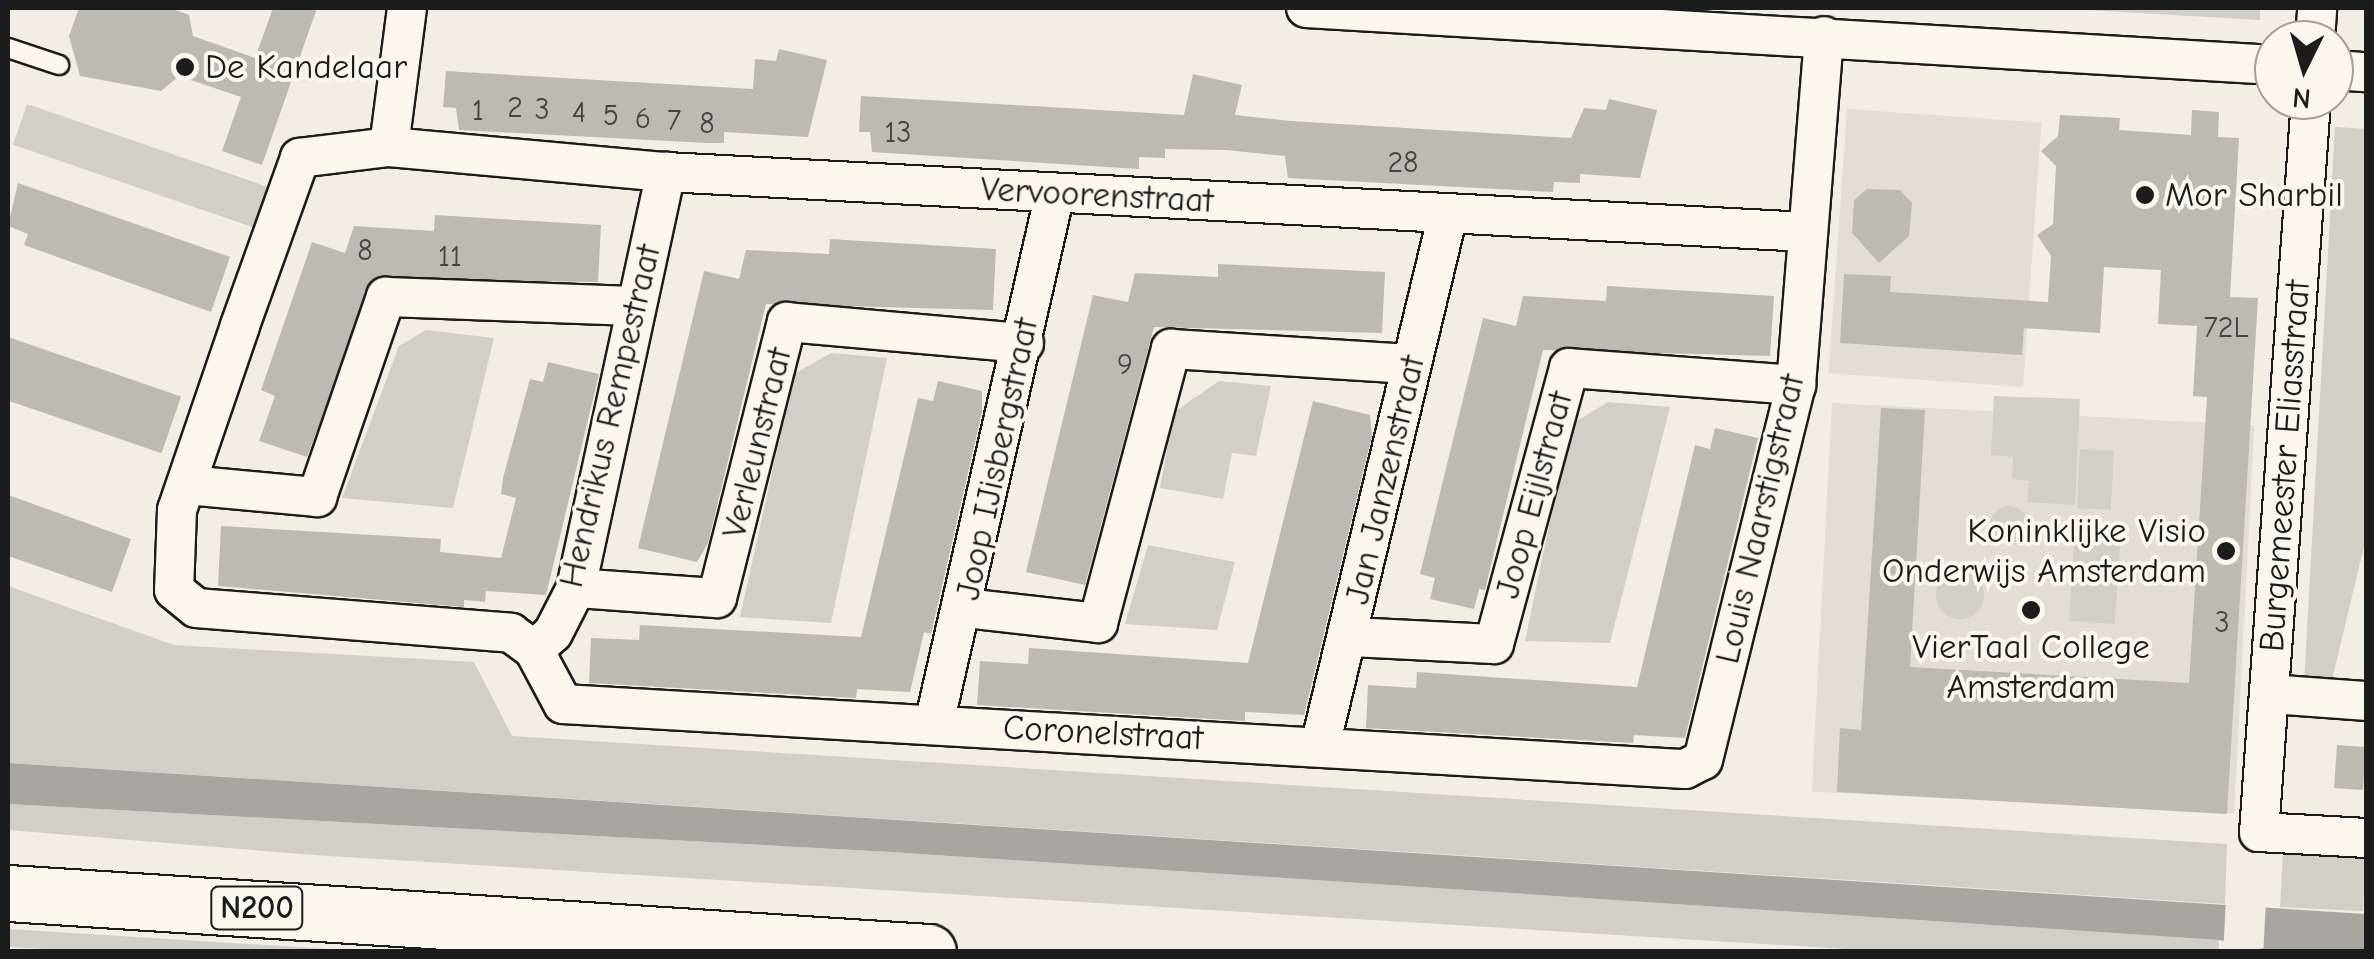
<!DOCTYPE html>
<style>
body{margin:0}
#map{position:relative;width:2374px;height:959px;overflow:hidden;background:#f2eee4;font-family:"Comic Neue",sans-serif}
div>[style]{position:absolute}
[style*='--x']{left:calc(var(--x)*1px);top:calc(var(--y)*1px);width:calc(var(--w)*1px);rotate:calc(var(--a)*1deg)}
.built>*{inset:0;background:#e2ded5;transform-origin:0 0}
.green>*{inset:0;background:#d2cfc6;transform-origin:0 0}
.round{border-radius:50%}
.water>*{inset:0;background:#a9a6a0}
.pier>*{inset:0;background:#f2eee4;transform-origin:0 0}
.building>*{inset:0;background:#bdbab1;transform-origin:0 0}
.roads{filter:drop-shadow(2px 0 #1c1c1c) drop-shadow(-2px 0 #1c1c1c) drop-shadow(0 2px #1c1c1c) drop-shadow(0 -2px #1c1c1c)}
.lane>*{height:18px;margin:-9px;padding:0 9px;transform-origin:9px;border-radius:9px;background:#fbf7ec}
.street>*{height:38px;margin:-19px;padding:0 19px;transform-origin:19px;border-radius:19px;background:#fbf7ec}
.primary>*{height:55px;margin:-27.5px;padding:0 27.5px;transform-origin:27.5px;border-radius:27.5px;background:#fbf7ec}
.dots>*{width:28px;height:28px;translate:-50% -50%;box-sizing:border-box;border:5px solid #fbf7ec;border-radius:50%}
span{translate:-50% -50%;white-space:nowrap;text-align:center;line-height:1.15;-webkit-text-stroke:8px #fbf7ec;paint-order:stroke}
.number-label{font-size:30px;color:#444441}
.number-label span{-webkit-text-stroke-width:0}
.shield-label span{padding:2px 8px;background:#fbf7ec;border:2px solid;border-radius:8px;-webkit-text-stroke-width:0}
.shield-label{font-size:32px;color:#1c1c1c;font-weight:700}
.poi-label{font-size:35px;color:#1c1c1c}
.left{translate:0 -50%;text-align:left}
.right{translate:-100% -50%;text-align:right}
.street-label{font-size:35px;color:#1c1c1c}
.frame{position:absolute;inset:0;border:10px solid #1c1c1c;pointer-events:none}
.north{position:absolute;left:2254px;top:20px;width:100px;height:100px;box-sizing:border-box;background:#fbf7ec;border:2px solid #a29f99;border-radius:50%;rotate:185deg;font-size:28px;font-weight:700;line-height:40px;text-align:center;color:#1c1c1c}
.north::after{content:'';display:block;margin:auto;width:35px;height:45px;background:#1c1c1c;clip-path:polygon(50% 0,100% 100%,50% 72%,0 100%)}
</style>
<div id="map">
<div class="built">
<div style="left:1847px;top:109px;width:195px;height:265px;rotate:4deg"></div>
<div style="left:1832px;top:403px;width:423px;height:389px;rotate:3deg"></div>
</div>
<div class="green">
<div style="clip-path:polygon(2043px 8px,2260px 8px,2260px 20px,2051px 8px)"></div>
<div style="left:27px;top:104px;width:259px;height:43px;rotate:19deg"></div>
<div style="clip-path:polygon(2335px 127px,2366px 129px,2366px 538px,2331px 684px,2304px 684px)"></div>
<div style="clip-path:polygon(426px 330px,494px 338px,453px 508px,342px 498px,399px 346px)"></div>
<div style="clip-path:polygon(831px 353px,887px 358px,831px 623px,740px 617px,794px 374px)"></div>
<div style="clip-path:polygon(1219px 381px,1271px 386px,1256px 456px,1232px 453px,1223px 499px,1160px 488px,1174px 412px)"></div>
<div style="clip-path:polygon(1994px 396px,2080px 399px,2075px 505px,2027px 502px,2029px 481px,2012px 479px,2013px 457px,1991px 455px)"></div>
<div style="clip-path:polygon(1608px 402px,1670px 407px,1610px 643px,1525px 641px,1570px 425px)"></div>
<div style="left:2080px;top:449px;width:34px;height:59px;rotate:3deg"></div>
<div class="round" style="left:1990px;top:506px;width:38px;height:38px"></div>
<div style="left:2075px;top:532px;width:46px;height:89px;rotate:4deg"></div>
<div style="clip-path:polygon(1148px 545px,1235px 562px,1217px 630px,1125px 624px)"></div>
<div class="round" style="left:1936px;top:571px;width:48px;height:48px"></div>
<div style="clip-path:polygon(8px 586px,174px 645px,474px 662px,512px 736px,2227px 844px,2225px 904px,8px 763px)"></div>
<div style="clip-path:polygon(8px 804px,891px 852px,2219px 940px,2219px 951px,1879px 951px,313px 855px,8px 830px)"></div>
<div style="left:2283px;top:850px;width:83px;height:57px;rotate:3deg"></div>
<div style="clip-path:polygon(8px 929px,362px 951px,84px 951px,8px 947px)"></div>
</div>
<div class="water">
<div style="clip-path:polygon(8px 763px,2366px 914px,2366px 951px,2274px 951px,2219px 940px,891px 852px,8px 804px)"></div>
</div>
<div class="pier">
<div style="left:2226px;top:899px;width:40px;height:47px;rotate:3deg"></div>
</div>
<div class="building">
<div style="clip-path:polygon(79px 8px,170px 8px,189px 15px,193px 36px,255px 58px,273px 8px,317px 8px,262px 165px,222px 151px,241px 97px,179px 76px,161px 91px,80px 76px,69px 36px)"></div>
<div style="clip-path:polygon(779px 49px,827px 60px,808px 137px,724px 132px,724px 143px,706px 143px,459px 130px,456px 108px,443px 107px,446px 71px,753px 89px,755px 59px,776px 61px)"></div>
<div style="clip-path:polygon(1193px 74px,1242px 85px,1235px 115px,1291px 121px,1571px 138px,1584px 108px,1606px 110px,1609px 99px,1657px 110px,1640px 178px,1580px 174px,1580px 183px,1554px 182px,1553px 192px,1288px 178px,1285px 156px,1226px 150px,1165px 149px,1165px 158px,1139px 157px,1139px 169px,872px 152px,870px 132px,859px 132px,861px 96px,1184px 115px)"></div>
<div style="clip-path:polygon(2192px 110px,2219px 112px,2218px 137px,2239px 138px,2230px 297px,2258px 298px,2227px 814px,1837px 792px,1840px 728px,1861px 730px,1881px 408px,1925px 410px,1910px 667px,2189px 683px,2207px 397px,2193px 396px,2197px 326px,2158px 324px,2161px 270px,2104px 267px,2100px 333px,2024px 328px,2022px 355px,1840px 343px,1844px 274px,1891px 276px,1890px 292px,2048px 302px,2051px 256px,2037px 235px,2053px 224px,2056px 166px,2041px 151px,2058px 136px,2060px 115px,2120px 118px,2119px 130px,2191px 135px)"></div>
<div style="clip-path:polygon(18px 183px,230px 257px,211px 312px,24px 245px,28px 234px,8px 226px)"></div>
<div style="clip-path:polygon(1867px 189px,1900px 190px,1912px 203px,1909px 236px,1879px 263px,1852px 233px,1854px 200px)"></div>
<div style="clip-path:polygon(435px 215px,601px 225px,598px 282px,374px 278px,307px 457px,259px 441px,275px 396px,261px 390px,312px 242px,345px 253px,354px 226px,434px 231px)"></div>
<div style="clip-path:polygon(830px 239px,996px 249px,993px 310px,766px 304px,708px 543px,697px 562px,638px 548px,704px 271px,739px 279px,746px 250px,829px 254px)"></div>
<div style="clip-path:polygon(1218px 264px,1385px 272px,1382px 333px,1154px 327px,1085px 585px,1026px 572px,1093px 295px,1128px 302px,1135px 273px,1218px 277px)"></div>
<div style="clip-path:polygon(1607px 286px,1774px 296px,1770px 356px,1543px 350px,1485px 590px,1479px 589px,1474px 609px,1430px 599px,1435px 578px,1420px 574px,1483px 318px,1516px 326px,1523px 296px,1606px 301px)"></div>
<div style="left:8px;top:337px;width:183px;height:60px;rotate:19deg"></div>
<div style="clip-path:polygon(548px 362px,599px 374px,546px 595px,486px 591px,485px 602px,464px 600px,464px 607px,218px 586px,221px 526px,441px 539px,440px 552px,501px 558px,516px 498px,501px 494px,503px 478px,530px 379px,543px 382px)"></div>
<div style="clip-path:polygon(938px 381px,982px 391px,982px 412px,931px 634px,924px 632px,910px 692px,857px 689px,856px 698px,589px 683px,591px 638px,639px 640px,640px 625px,861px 637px,918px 398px,933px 401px)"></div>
<div style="clip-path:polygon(1313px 401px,1370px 415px,1372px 436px,1304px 715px,1245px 712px,1245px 721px,977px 705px,980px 661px,1028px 664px,1029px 648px,1248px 663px)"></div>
<div style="clip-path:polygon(1715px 428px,1758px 438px,1685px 738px,1634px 735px,1633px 743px,1366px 728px,1368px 685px,1416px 688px,1417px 672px,1637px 687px,1695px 445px,1710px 449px)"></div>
<div style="clip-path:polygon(8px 495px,131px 539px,112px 592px,8px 556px)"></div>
<div style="left:2337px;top:745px;width:29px;height:43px;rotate:4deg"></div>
</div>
<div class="roads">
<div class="lane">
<div style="--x:8;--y:48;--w:54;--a:18.4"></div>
</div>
<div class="street">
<div style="--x:407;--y:8;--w:140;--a:97.4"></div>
<div style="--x:389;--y:147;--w:90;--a:173"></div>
<div style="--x:300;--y:158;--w:178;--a:109.7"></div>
<div style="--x:240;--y:326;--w:194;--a:108.9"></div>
<div style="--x:177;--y:510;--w:80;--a:92.1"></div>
<div style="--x:174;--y:590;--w:28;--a:39"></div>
<div style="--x:196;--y:608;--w:316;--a:4.5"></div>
<div style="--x:511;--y:633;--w:29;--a:36"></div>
<div style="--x:534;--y:650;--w:61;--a:61.8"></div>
<div style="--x:563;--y:704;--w:1124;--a:3.32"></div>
<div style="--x:1685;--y:769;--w:20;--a:-27"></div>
<div style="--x:1703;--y:760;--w:386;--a:-76.1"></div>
<div style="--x:1796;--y:385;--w:350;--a:-85.4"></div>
<div style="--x:1306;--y:8;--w:970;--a:3.37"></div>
<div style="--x:2315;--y:40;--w:32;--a:-86"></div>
<div style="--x:2334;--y:70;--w:32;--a:4"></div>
<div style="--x:2311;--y:100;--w:734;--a:94.06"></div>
<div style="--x:2259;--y:832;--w:107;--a:3.2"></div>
<div style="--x:389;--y:147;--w:278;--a:5.2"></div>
<div style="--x:666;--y:172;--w:1142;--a:3.01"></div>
<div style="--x:187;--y:485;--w:131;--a:5.3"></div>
<div style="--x:317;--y:497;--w:212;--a:-71"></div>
<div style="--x:386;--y:297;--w:249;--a:2.1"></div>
<div style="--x:576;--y:588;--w:141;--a:4.1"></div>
<div style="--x:717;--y:598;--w:285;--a:-75.8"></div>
<div style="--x:787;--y:322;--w:238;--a:5.1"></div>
<div style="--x:965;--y:608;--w:134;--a:6.4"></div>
<div style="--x:1098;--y:623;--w:284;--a:-75.1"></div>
<div style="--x:1171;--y:349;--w:240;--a:3.6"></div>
<div style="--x:1350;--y:637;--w:144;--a:2.8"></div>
<div style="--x:1494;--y:644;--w:286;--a:-74.8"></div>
<div style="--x:1569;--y:368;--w:228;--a:4.3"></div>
<div style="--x:534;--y:650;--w:25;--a:-42"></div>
<div style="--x:553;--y:633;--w:51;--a:-62.9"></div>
<div style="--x:576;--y:588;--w:426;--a:-77.8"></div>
<div style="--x:2270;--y:694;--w:96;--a:4.2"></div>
<div style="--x:934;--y:724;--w:545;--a:-77.16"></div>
<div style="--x:1320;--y:746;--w:547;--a:-76.47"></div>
</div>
<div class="primary">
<div style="--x:8;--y:893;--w:922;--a:3.67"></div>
</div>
</div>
<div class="dots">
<div style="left:185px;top:67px;background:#1c1c1c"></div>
<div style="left:2145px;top:195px;background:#1c1c1c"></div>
<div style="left:2226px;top:551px;background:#1c1c1c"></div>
<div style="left:2031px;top:610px;background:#1c1c1c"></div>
</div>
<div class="number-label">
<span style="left:515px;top:108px">2</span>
<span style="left:542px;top:110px">3</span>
<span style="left:478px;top:111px">1</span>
<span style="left:579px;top:113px">4</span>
<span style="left:611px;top:116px">5</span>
<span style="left:643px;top:119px">6</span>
<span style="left:674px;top:121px">7</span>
<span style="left:707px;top:124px">8</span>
<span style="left:898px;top:133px">13</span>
<span style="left:1403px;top:163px">28</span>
<span style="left:365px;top:251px">8</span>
<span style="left:450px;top:257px">11</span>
<span style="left:2226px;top:328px">72L</span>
<span style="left:1125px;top:365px">9</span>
<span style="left:2222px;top:623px">3</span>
</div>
<div class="shield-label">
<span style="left:257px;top:908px">N200</span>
</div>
<div class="poi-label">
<span class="left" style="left:205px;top:67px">De Kandelaar</span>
<span class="left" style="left:2165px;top:195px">Mor Sharbil</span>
<span class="right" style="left:2206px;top:551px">Koninklijke Visio<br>Onderwijs Amsterdam</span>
<span style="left:2031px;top:667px">VierTaal College<br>Amsterdam</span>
</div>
<div class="street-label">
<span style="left:1097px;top:195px;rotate:3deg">Vervoorenstraat</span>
<span style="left:610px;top:416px;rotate:-77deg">Hendrikus Rempestraat</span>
<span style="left:757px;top:443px;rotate:-76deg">Verleunstraat</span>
<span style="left:997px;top:459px;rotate:-78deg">Joop IJisbergstraat</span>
<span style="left:2285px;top:466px;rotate:-86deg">Burgemeester Eliasstraat</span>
<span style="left:1385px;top:480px;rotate:-77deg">Jan Janzenstraat</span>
<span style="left:1534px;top:495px;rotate:-75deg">Joop Eijlstraat</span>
<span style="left:1760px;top:519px;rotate:-77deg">Louis Naarstigstraat</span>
<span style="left:1103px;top:733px;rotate:3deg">Coronelstraat</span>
</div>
<div class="frame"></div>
<div class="north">N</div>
</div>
